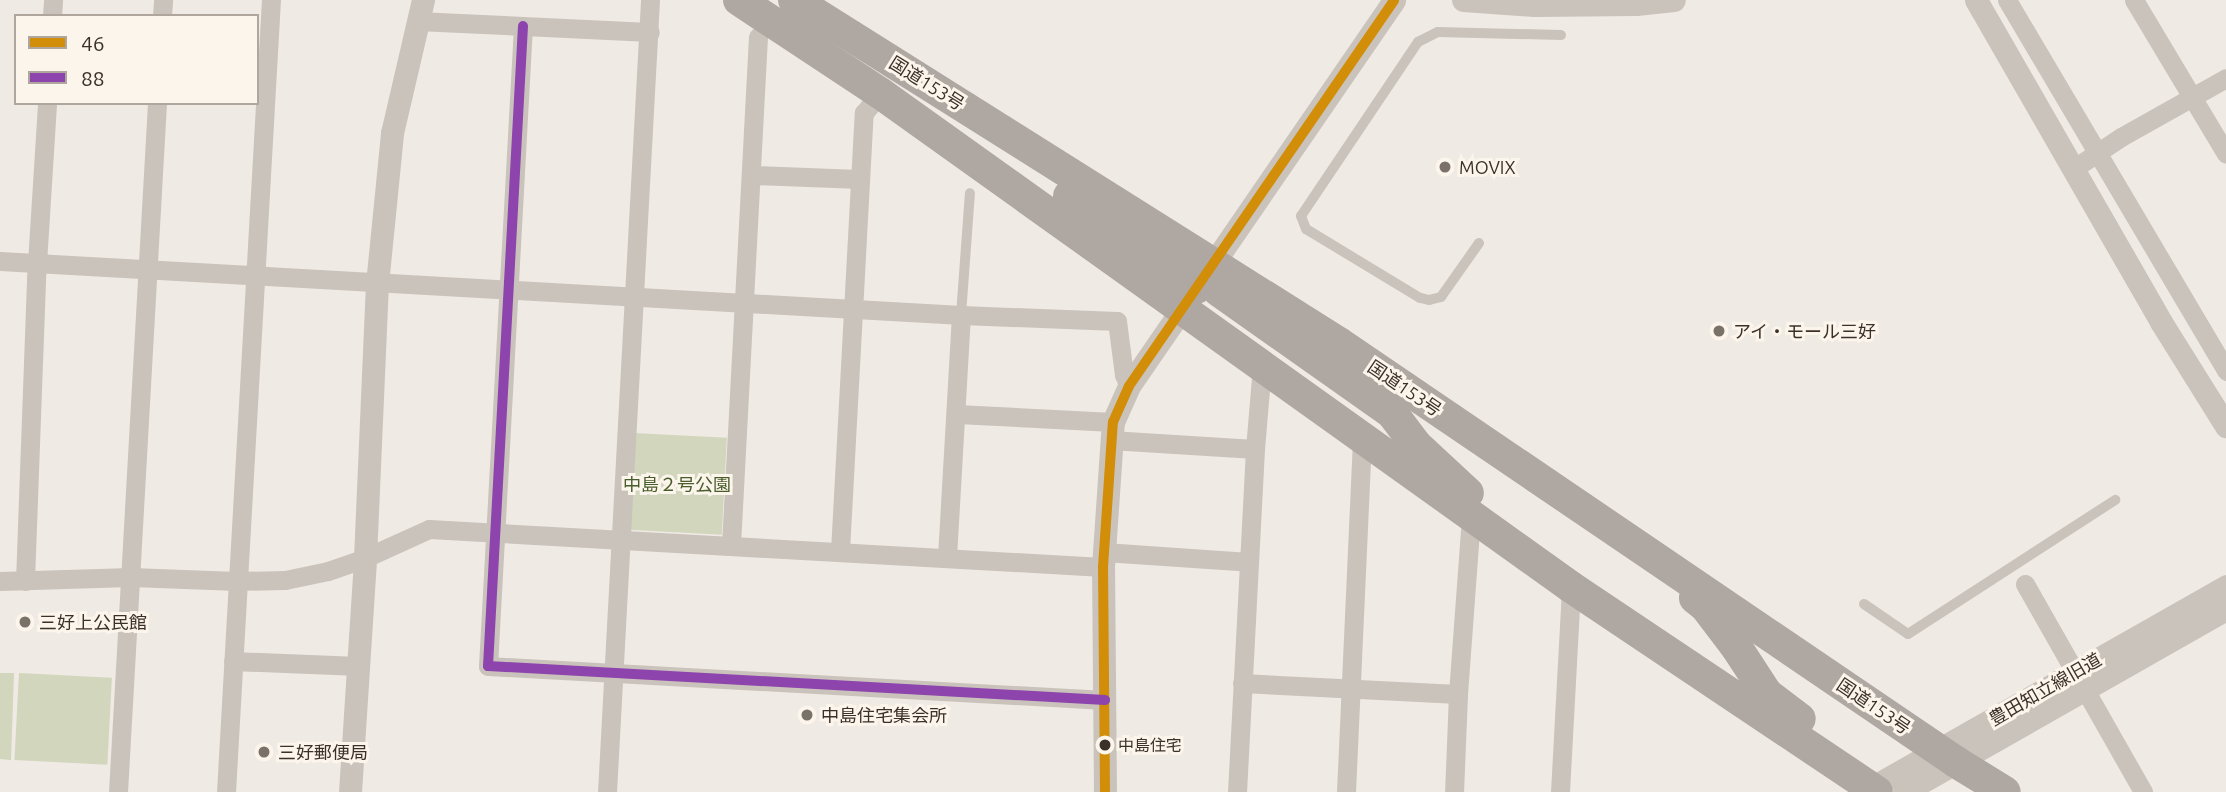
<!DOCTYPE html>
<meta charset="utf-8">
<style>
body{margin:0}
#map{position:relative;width:2226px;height:792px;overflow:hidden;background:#f0eae4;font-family:Ubuntu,"Noto Sans JP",sans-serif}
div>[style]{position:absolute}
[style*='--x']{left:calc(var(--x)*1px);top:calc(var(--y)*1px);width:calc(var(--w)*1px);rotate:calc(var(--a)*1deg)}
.green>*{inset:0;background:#d1d6bd;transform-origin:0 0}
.service>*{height:10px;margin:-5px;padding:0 5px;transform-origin:5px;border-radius:5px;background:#cac3bc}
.minor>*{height:19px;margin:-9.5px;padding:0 9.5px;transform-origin:9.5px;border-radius:9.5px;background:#cac3bc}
.tertiary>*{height:23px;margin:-11.5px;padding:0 11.5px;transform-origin:11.5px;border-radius:11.5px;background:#cac3bc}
.trunk>*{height:32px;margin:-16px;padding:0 16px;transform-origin:16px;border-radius:16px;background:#afa8a2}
.bus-1>*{height:10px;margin:-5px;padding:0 5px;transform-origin:5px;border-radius:5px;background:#d28e08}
.bus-2>*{height:10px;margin:-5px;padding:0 5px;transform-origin:5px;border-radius:5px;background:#8e44ad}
.dots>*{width:19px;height:19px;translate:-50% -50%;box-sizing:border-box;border:4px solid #fcf5ec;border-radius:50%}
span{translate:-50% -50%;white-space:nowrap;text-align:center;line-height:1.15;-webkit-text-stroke:6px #fcf5ec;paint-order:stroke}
.bus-label{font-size:16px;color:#3c302a}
.left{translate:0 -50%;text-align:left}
.street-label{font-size:18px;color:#3c302a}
.poi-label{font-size:18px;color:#3c302a}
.park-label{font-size:18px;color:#495c2b}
.legend{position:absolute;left:14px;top:14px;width:245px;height:91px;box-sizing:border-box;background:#fcf5ec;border:2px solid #afa69e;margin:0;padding:9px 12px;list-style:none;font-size:21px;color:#3c302a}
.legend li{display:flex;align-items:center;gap:14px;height:35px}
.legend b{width:35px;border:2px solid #afa69e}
</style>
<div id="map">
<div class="green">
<div style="left:634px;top:433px;width:93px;height:97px;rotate:3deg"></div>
<div style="clip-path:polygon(0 673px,14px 673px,11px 760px,0 759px)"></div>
<div style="left:19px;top:673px;width:93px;height:87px;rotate:3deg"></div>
</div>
<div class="service">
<div style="--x:1479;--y:243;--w:66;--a:125.1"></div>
<div style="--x:1441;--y:297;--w:12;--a:166"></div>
<div style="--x:1429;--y:300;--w:9;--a:-167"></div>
<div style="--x:1420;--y:298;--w:133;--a:-148.8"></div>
<div style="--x:1306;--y:229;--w:14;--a:-111"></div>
<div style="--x:1301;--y:216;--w:210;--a:-56.1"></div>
<div style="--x:1418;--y:42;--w:22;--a:-27"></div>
<div style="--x:1438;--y:32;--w:123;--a:1.4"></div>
<div style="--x:961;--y:315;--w:122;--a:-85.8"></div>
<div style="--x:1864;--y:604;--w:53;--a:34.3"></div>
<div style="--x:1908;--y:634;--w:247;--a:-32.9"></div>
</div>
<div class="minor">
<div style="--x:2007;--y:0;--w:431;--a:59.4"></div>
<div style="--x:2134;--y:0;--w:179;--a:59.1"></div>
<div style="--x:52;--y:16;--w:16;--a:-86"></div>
<div style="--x:162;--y:16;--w:16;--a:-86"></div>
<div style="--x:417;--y:21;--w:233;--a:2.7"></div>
<div style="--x:523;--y:26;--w:641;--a:93.13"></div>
<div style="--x:488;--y:666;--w:618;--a:3.15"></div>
<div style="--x:2073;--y:169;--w:58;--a:-33.7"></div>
<div style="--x:2121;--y:137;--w:120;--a:-29.3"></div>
<div style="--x:752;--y:175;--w:107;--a:2.1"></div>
<div style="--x:0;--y:261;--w:963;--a:3.22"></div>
<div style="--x:961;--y:315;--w:156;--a:2.2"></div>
<div style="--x:1117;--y:321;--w:54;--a:82.6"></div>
<div style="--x:1124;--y:375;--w:12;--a:66"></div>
<div style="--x:957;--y:414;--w:156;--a:2.9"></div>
<div style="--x:1110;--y:440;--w:145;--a:3.6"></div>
<div style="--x:1255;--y:449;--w:343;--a:93"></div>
<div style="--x:1255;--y:449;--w:83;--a:-85.2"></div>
<div style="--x:731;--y:545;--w:509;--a:-86.96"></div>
<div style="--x:840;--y:551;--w:439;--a:-86.9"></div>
<div style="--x:864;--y:113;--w:26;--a:-51"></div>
<div style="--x:1104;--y:552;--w:145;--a:3.9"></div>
<div style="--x:947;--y:557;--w:242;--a:-86.7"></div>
<div style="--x:0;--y:581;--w:131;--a:-1.7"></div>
<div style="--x:131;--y:577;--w:106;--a:2.2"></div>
<div style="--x:237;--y:581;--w:48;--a:-1.2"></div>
<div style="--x:285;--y:580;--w:44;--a:-11.8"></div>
<div style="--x:328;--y:571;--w:39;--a:-19"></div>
<div style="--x:365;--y:558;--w:70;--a:-24.4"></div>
<div style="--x:429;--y:529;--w:675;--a:3.23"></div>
<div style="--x:25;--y:581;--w:302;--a:-87.9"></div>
<div style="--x:36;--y:279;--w:176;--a:-86.4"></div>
<div style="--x:2025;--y:584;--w:239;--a:60.4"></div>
<div style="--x:233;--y:661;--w:126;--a:2.3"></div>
<div style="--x:1242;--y:683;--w:216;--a:2.9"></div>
<div style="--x:1458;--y:694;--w:98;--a:92.3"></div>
<div style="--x:1458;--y:694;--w:178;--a:-85.8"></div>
<div style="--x:118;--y:792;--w:690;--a:-86.76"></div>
<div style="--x:226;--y:792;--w:793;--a:-86.75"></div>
<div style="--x:607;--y:792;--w:793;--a:-86.89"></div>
<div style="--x:1346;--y:792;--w:355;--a:-87.4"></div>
<div style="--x:1560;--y:792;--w:205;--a:-86.9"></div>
</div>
<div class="tertiary">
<div style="--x:1463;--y:0;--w:72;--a:4"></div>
<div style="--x:1535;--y:5;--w:101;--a:-0.6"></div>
<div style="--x:1636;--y:4;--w:38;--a:-6"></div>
<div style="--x:1976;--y:0;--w:371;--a:60.1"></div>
<div style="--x:2161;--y:322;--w:123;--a:58"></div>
<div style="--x:350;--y:792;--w:234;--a:-86.3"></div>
<div style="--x:365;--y:558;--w:274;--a:-87.5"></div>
<div style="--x:377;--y:284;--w:152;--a:-84.3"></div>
<div style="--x:392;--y:133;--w:137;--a:-76.9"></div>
<div style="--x:1105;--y:792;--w:225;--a:-90.5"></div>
<div style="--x:1103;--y:567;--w:145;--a:-86.1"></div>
<div style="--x:1113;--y:422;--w:39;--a:-66"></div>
<div style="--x:1129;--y:386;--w:468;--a:-55.5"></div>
<div style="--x:1864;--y:792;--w:417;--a:-29.6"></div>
<div style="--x:1904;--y:792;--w:370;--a:-29.6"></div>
</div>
<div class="trunk">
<div style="--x:739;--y:0;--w:169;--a:33.4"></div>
<div style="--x:880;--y:93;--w:849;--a:35.56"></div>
<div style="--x:1571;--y:587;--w:368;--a:33.8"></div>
<div style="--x:794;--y:0;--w:644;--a:32.18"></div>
<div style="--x:1339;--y:343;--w:746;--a:34.18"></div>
<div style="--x:1956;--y:762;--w:57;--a:31.5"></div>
<div style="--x:1069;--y:196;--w:157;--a:35.9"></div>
<div style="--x:1219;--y:291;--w:212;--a:35.2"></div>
<div style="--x:1392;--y:413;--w:39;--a:53"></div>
<div style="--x:1415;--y:444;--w:72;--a:42.8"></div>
<div style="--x:1695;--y:598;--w:14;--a:39"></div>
<div style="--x:1706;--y:607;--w:51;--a:52.9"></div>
<div style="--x:1737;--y:648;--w:55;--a:56.9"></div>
<div style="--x:1767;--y:694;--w:41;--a:37.1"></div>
</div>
<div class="bus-1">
<div style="--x:1105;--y:792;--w:225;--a:-90.5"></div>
<div style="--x:1103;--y:567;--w:145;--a:-86.1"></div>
<div style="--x:1113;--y:422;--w:39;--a:-66"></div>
<div style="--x:1129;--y:386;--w:468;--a:-55.5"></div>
</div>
<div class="bus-2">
<div style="--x:523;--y:26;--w:641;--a:93.13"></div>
<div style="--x:488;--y:666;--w:618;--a:3.15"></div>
</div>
<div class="dots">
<div style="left:1445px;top:167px;background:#7b716b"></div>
<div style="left:1719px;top:331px;background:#7b716b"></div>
<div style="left:25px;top:622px;background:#7b716b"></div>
<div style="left:807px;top:715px;background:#7b716b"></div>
<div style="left:1105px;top:745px;background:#3c302a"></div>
<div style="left:264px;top:752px;background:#7b716b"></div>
</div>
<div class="bus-label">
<span class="left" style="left:1118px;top:745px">中島住宅</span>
</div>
<div class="street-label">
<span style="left:927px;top:83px;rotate:32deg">国道153号</span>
<span style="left:1405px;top:388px;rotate:34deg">国道153号</span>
<span style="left:2045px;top:689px;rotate:-30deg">豊田知立線旧道</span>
<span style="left:1874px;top:706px;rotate:34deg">国道153号</span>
</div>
<div class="poi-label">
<span class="left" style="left:1459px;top:167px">MOVIX</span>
<span class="left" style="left:1733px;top:331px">アイ・モール三好</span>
<span class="left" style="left:39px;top:622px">三好上公民館</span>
<span class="left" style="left:821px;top:715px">中島住宅集会所</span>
<span class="left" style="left:278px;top:752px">三好郵便局</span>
</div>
<div class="park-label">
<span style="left:677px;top:484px">中島２号公園</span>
</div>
<ul class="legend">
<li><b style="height:9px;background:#d28e08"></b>46</li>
<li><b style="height:9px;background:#8e44ad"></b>88</li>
</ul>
</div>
